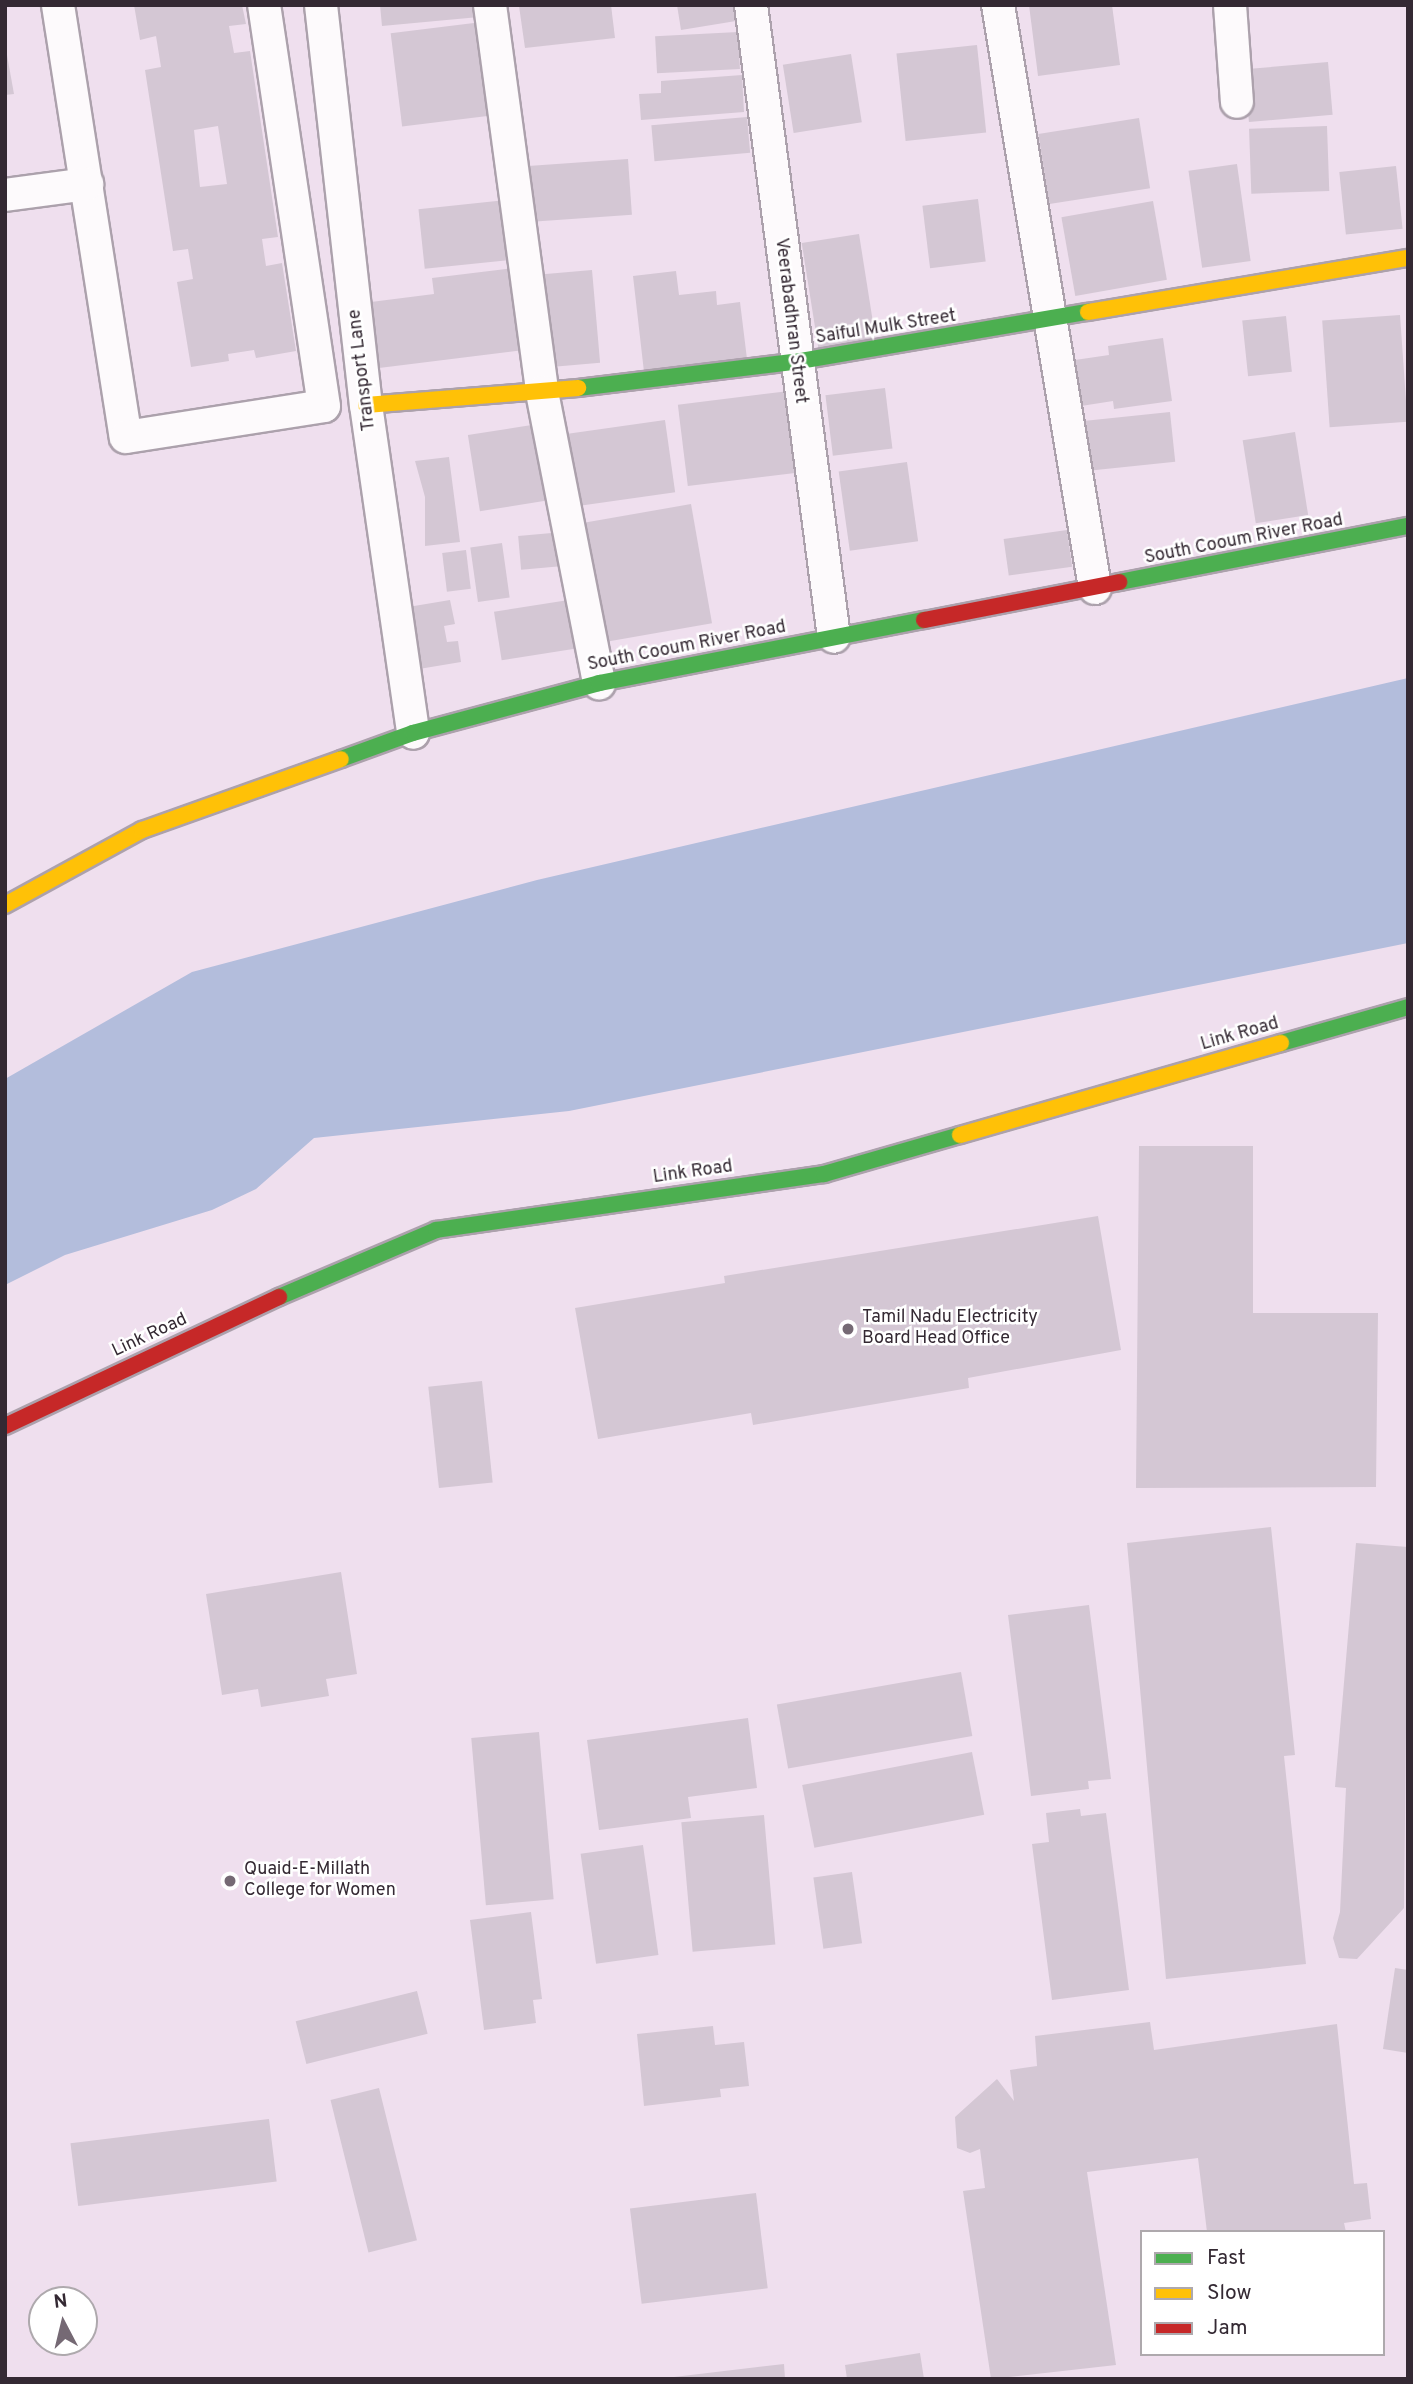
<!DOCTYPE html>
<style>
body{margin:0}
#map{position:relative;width:1413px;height:2384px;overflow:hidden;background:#efdfee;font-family:Overpass,sans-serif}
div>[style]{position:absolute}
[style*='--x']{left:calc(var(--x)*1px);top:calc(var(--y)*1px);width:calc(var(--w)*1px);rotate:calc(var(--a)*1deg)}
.water>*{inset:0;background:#b3bddc}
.building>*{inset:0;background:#d4c7d4;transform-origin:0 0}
.roads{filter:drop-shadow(2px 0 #aca1ac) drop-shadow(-2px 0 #aca1ac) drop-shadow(0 2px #aca1ac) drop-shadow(0 -2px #aca1ac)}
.street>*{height:32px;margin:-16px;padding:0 16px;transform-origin:16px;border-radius:16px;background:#fdfafc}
.fast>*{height:16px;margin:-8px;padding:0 8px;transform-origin:8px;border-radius:8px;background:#4caf50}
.slow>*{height:16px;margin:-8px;padding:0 8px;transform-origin:8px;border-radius:8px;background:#ffc107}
.jam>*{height:16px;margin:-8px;padding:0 8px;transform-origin:8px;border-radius:8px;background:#c62828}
.dots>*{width:19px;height:19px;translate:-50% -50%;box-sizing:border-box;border:4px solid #fff;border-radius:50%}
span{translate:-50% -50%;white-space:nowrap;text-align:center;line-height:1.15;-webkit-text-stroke:5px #fff;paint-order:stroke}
.street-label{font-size:18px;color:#342933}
.poi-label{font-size:18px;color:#342933}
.left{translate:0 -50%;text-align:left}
.frame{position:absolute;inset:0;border:7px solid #342933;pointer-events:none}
.legend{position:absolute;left:1140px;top:2230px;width:245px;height:126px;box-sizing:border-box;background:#fff;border:2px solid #aea9ad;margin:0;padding:9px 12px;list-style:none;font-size:21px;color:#342933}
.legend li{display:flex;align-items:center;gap:14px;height:35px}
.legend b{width:35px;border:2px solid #aea9ad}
.north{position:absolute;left:28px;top:2286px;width:70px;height:70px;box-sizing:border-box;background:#fff;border:2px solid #aea9ad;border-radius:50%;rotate:353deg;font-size:19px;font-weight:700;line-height:28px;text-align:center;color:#342933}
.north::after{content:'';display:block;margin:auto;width:24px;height:32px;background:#756974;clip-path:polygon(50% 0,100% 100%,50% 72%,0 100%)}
</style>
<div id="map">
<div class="water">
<div style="clip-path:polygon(1408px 678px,1408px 943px,569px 1111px,314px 1138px,256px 1189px,212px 1210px,65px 1255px,5px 1285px,5px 1079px,192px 972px,537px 880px)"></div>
</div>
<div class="building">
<div style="clip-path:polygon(evenodd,134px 5px,242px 5px,246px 24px,229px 26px,234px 53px,250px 51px,278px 237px,262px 239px,266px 266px,282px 263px,296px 351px,256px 358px,254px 350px,228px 354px,229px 361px,191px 367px,177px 282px,193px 279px,188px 249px,173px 251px,145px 70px,161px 67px,156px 36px,140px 40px,134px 5px,218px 126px,227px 184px,200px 187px,194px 130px,218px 126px)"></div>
<div style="clip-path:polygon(380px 5px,478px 5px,479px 17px,382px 26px)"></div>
<div style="clip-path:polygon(611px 5px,615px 38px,525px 48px,519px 6px)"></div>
<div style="clip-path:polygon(677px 5px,734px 5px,736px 21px,681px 30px)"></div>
<div style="clip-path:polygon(1029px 5px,1112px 5px,1120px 65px,1038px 76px)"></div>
<div style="left:482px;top:22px;width:94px;height:92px;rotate:83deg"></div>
<div style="left:738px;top:32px;width:37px;height:83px;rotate:87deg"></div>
<div style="clip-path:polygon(5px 44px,14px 94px,5px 95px)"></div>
<div style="left:977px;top:45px;width:88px;height:81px;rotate:84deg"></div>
<div style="left:851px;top:54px;width:69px;height:69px;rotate:81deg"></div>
<div style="left:1328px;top:62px;width:53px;height:84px;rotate:85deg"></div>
<div style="clip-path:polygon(742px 75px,744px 112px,641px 120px,639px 94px,661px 93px,661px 81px)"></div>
<div style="left:747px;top:117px;width:36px;height:96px;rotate:85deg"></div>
<div style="left:1139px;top:118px;width:71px;height:102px;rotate:81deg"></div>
<div style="left:1327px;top:126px;width:65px;height:78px;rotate:88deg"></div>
<div style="left:628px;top:159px;width:56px;height:100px;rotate:86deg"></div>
<div style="left:1237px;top:164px;width:98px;height:49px;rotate:82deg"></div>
<div style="left:1396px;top:166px;width:63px;height:57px;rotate:84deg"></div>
<div style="left:978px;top:199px;width:63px;height:56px;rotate:83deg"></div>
<div style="left:506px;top:200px;width:60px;height:88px;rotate:84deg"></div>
<div style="left:1153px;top:201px;width:80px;height:93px;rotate:80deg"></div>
<div style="left:859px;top:234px;width:109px;height:58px;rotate:81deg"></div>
<div style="clip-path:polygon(514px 268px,524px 350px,371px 369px,363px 303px,434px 294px,432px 278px)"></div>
<div style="left:592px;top:270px;width:93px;height:55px;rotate:85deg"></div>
<div style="clip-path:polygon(676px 271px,679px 295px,716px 291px,717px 305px,740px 302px,747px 359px,644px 372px,633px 276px)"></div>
<div style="left:1400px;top:315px;width:107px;height:78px;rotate:86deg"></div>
<div style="left:1286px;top:316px;width:56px;height:44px;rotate:84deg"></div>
<div style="clip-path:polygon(1163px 338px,1172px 401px,1114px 409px,1113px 401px,1081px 406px,1075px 360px,1109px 355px,1108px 346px)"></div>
<div style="left:885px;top:388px;width:61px;height:60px;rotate:83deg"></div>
<div style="left:789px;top:391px;width:82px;height:112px;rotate:83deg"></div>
<div style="left:1170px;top:412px;width:50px;height:87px;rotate:84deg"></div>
<div style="left:665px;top:420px;width:73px;height:98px;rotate:82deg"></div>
<div style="left:538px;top:424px;width:77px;height:71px;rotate:81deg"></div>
<div style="left:1295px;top:432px;width:84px;height:53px;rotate:81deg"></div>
<div style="clip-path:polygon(449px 457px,460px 542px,425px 546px,425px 497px,415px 461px)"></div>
<div style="left:907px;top:462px;width:80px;height:69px;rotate:82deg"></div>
<div style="left:691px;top:504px;width:121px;height:113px;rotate:80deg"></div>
<div style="left:1067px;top:530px;width:37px;height:64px;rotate:82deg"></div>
<div style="left:563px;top:532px;width:34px;height:45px;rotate:85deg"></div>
<div style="left:502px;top:543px;width:55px;height:32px;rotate:82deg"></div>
<div style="left:466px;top:550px;width:39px;height:24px;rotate:83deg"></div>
<div style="left:575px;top:599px;width:49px;height:82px;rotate:81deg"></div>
<div style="clip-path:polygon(450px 600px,455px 624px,444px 626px,447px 642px,458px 641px,461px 662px,419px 669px,408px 607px)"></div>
<div style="clip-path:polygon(1139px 1146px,1253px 1146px,1253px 1313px,1378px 1313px,1376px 1487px,1136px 1488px)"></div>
<div style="clip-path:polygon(1098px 1216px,1121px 1350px,968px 1378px,969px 1388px,753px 1425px,751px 1413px,598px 1439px,575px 1308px,725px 1283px,724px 1276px)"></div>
<div style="left:482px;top:1381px;width:102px;height:54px;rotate:84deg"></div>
<div style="clip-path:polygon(1271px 1527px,1295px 1755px,1284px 1756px,1306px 1964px,1166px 1979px,1127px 1543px)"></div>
<div style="clip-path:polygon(1356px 1543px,1408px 1547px,1404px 1908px,1357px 1959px,1339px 1958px,1333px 1938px,1340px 1912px,1346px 1788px,1335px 1787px)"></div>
<div style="clip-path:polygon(341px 1572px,357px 1674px,326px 1679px,329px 1696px,261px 1707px,258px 1689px,222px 1695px,206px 1594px)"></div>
<div style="clip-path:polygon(1089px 1605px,1111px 1779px,1088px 1781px,1089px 1789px,1031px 1796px,1008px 1615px)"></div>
<div style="left:961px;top:1672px;width:65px;height:187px;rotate:80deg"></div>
<div style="clip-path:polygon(748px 1718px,757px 1788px,688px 1797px,691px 1818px,599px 1830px,587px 1740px)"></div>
<div style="left:539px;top:1732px;width:168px;height:68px;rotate:85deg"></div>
<div style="left:972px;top:1752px;width:64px;height:173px;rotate:79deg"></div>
<div style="clip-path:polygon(1080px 1809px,1081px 1816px,1106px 1813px,1129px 1990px,1052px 2000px,1032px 1844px,1049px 1842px,1046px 1813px)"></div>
<div style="left:764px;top:1815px;width:130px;height:83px;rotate:85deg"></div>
<div style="left:643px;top:1845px;width:111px;height:63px;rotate:82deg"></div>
<div style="left:852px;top:1872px;width:72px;height:39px;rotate:82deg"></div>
<div style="clip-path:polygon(531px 1912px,542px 1999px,533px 2000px,536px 2023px,484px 2030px,470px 1920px)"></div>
<div style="clip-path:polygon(1395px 1968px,1408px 1970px,1408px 2053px,1383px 2049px)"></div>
<div style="left:417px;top:1991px;width:44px;height:125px;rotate:76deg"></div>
<div style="clip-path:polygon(1150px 2022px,1154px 2050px,1337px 2024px,1354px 2184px,1367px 2183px,1371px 2219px,1344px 2223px,1346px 2232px,1207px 2232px,1198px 2158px,1087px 2172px,1116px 2365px,991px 2379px,963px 2191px,985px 2188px,980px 2149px,970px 2153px,957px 2148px,955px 2117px,997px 2079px,1014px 2101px,1010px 2070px,1037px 2066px,1035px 2036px)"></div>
<div style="clip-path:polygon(713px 2026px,715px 2045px,744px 2042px,749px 2086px,720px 2089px,721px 2097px,644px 2106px,637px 2034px)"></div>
<div style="left:379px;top:2088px;width:157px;height:50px;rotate:76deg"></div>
<div style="left:269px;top:2119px;width:63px;height:200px;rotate:83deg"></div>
<div style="left:756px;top:2193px;width:96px;height:127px;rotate:83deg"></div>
<div style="clip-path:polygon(920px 2353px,924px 2379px,847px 2379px,845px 2365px)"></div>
<div style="clip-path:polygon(784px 2364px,785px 2379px,674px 2379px,674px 2377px)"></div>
</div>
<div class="roads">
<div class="street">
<div style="--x:58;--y:5;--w:437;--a:81.1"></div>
<div style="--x:126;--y:437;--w:200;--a:-8.9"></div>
<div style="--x:324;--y:406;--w:405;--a:-98.5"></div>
<div style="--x:321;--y:5;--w:403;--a:83.6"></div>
<div style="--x:366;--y:405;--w:331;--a:81.8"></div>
<div style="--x:490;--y:5;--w:390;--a:82.3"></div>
<div style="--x:542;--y:392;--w:297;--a:78.9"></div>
<div style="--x:751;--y:5;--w:637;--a:82.52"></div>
<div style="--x:998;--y:5;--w:591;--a:80.55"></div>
<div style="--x:1230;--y:5;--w:97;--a:85.9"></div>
<div style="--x:5;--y:195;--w:83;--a:-7.6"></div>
</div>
<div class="fast">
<div style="--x:578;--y:388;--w:218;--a:-6.9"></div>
<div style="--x:794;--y:362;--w:298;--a:-9.7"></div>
<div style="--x:1119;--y:582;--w:294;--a:-11"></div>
<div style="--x:341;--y:759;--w:77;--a:-19.9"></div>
<div style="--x:413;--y:733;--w:193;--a:-15"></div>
<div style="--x:599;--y:683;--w:331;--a:-11"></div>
<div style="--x:1281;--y:1043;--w:132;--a:-15.8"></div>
<div style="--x:279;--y:1297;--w:171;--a:-23.1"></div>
<div style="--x:436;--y:1230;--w:392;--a:-8.2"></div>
<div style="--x:824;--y:1174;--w:141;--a:-16"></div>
</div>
<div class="slow">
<div style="--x:1088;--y:312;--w:325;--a:-9.6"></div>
<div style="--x:366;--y:405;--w:213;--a:-4.6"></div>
<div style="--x:5;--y:905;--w:156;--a:-28.7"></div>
<div style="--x:142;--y:830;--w:211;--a:-19.6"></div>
<div style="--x:960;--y:1135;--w:334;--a:-16"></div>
</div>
<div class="jam">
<div style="--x:924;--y:620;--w:199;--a:-11"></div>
<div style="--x:5;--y:1426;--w:303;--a:-25.2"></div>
</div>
</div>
<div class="dots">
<div style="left:848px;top:1329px;background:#756974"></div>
<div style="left:230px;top:1881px;background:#756974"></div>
</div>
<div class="street-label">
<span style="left:790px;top:321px;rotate:83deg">Veerabadhran Street</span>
<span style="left:886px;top:328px;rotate:-9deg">Saiful Mulk Street</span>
<span style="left:363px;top:370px;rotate:-97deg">Transport Lane</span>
<span style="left:1244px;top:540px;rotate:-11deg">South Cooum River Road</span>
<span style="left:687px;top:647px;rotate:-11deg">South Cooum River Road</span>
<span style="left:1240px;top:1035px;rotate:-16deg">Link Road</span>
<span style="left:693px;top:1173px;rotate:-8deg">Link Road</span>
<span style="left:150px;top:1336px;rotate:-25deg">Link Road</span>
</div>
<div class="poi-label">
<span class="left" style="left:862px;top:1329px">Tamil Nadu Electricity<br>Board Head Office</span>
<span class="left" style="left:244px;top:1881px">Quaid-E-Millath<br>College for Women</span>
</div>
<div class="frame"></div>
<ul class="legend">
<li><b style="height:9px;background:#4caf50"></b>Fast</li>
<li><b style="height:9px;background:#ffc107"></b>Slow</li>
<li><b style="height:9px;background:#c62828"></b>Jam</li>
</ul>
<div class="north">N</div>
</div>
